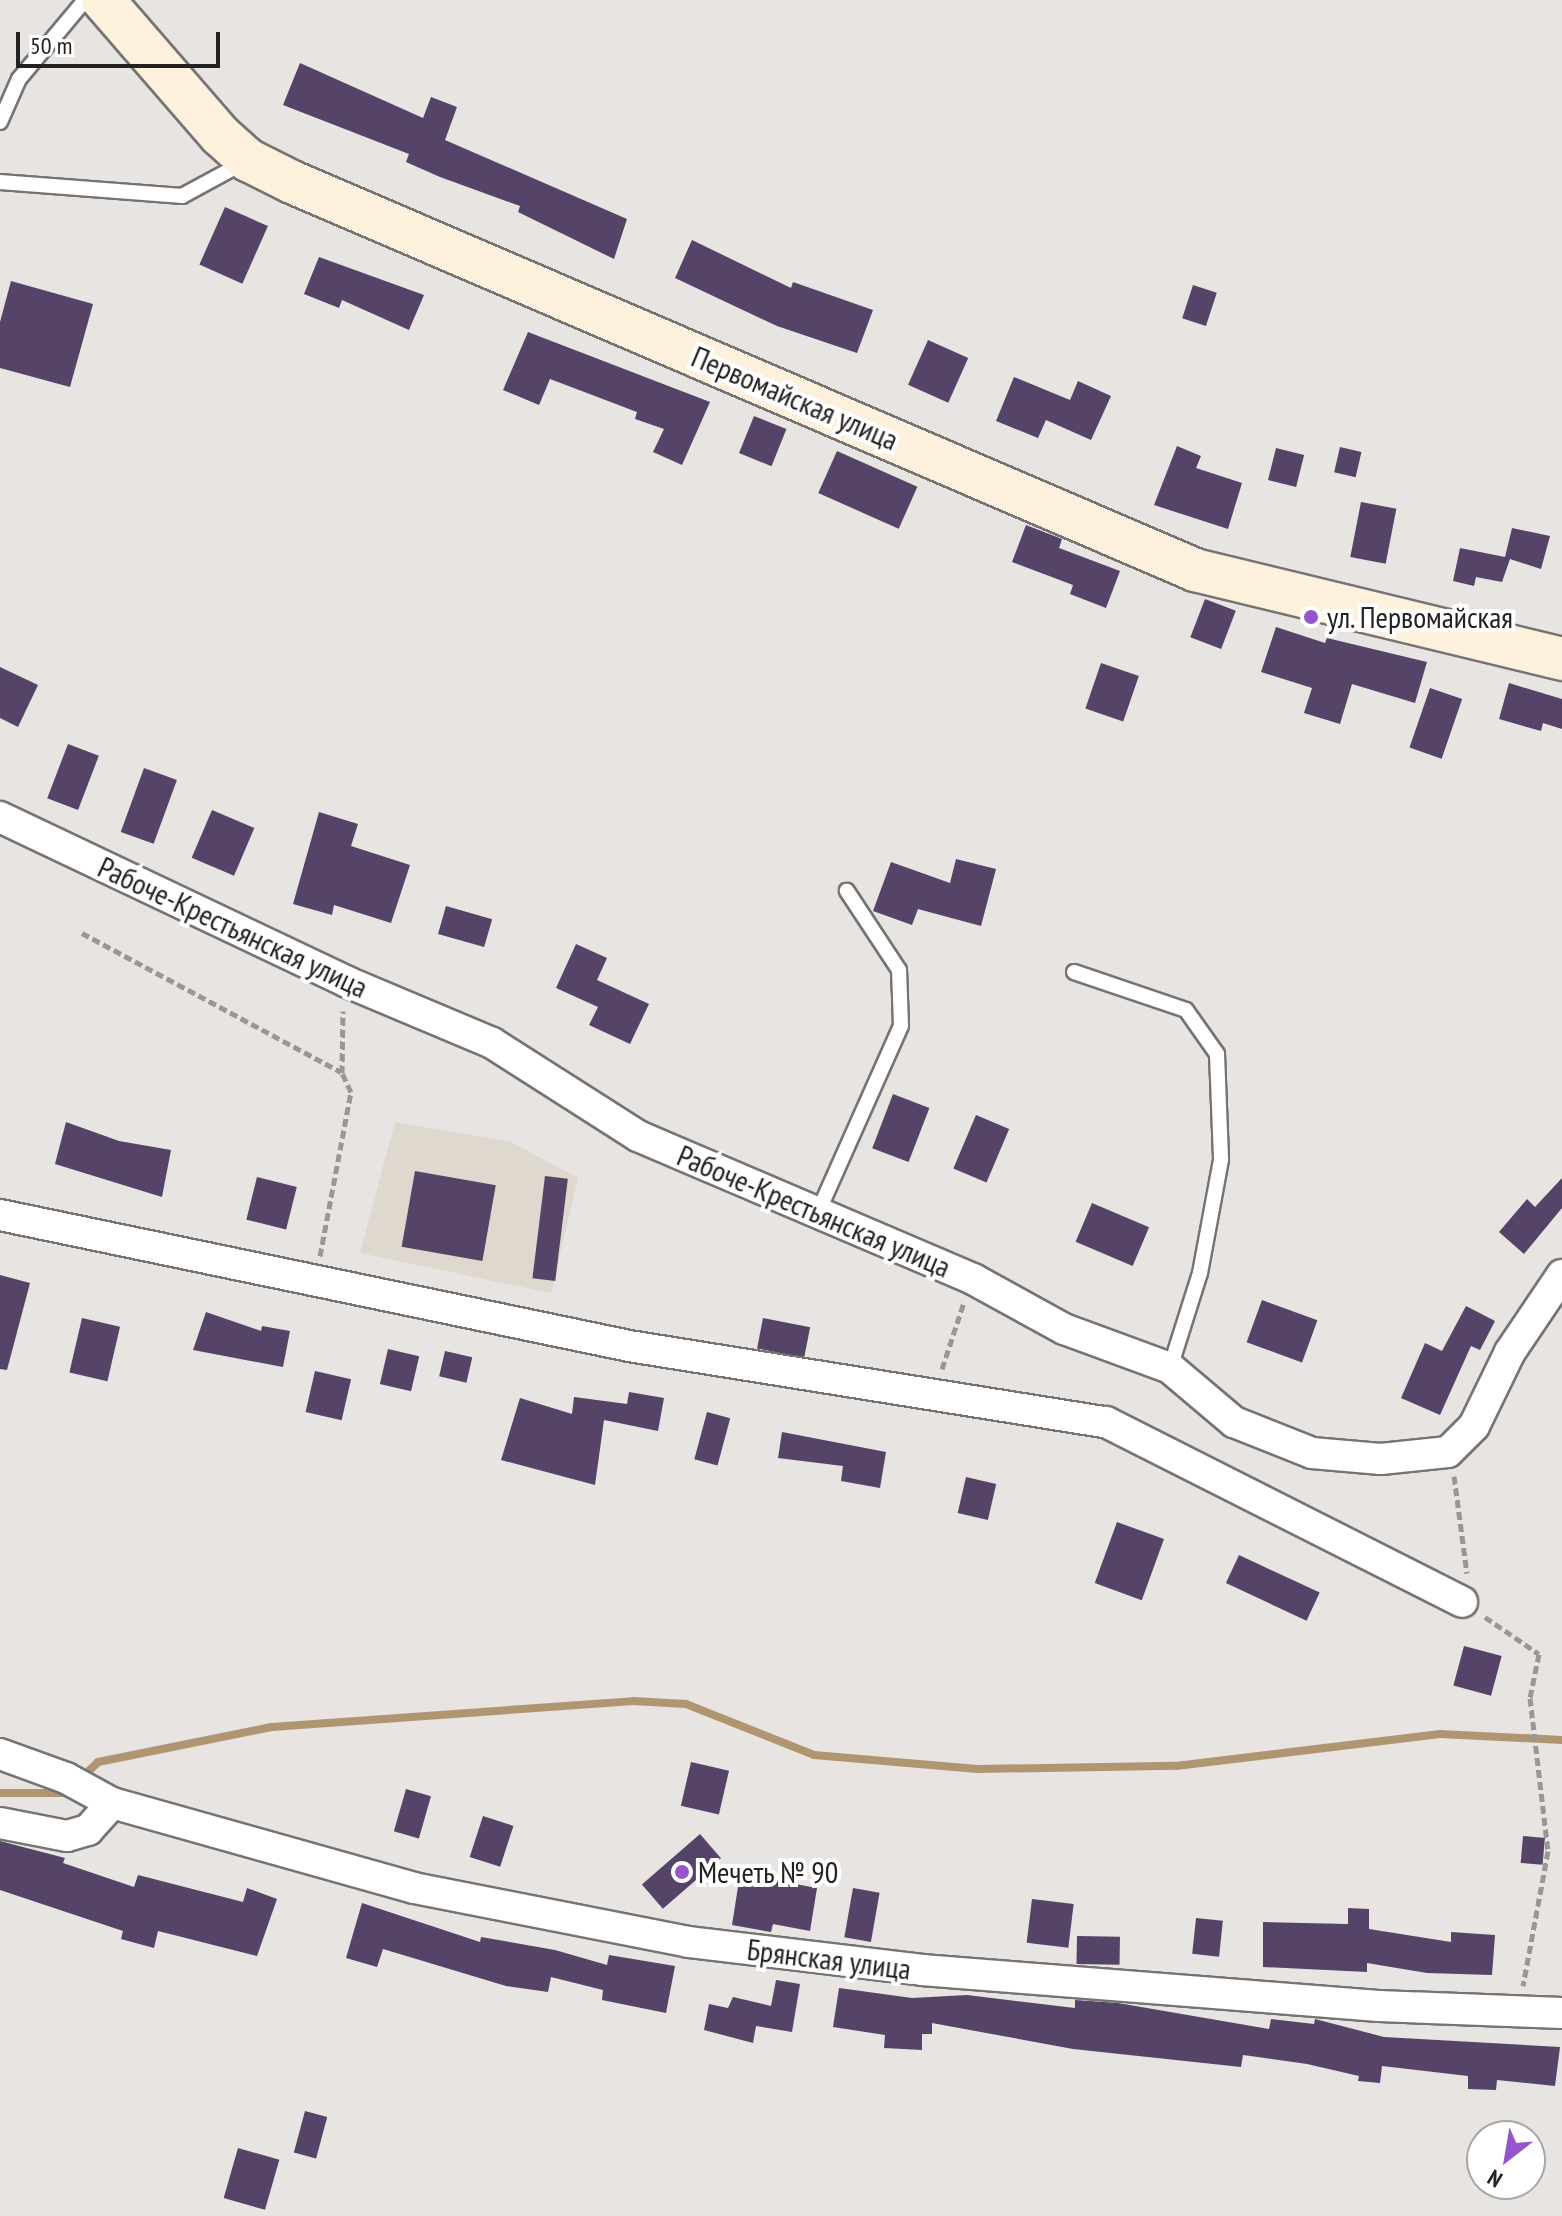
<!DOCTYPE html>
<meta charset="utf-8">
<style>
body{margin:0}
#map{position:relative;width:1562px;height:2216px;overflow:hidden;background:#e7e4e1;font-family:"PT Sans Narrow",sans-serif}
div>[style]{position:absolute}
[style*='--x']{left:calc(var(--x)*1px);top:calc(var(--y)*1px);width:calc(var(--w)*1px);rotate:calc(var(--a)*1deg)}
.built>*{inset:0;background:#ded8ce}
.stream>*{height:8px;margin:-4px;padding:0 4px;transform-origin:4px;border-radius:4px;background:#af9670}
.building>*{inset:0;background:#554467;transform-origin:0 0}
.path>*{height:5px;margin-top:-2.5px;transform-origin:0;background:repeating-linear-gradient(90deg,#999694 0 8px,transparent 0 12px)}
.roads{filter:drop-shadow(2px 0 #767472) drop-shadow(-2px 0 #767472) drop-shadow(0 2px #767472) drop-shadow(0 -2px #767472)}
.lane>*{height:14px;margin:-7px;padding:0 7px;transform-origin:7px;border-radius:7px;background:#fff}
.street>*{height:30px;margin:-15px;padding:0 15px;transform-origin:15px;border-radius:15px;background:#fff}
.secondary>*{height:42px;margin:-21px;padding:0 21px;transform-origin:21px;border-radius:21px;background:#fdf0dd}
.dots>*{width:22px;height:22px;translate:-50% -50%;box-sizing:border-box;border:4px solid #fff;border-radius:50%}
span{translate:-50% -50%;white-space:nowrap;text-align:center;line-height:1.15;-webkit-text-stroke:8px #fff;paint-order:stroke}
.street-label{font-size:30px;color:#232221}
.poi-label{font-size:30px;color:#232221}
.left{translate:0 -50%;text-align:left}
.north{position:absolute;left:1466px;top:2120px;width:80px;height:80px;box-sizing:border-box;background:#fff;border:2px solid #a7a7a6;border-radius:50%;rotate:211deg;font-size:22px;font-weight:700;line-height:32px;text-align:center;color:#232221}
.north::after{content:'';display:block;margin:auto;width:28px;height:36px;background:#9556cc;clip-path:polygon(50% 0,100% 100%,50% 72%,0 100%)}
.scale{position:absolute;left:16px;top:32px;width:204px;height:36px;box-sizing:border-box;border:4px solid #232221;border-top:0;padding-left:10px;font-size:24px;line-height:28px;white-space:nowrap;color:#232221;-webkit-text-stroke:6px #fff;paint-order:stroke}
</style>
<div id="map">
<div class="built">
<div style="clip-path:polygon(395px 1122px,511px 1142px,578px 1178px,551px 1293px,360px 1253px)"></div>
</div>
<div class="stream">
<div style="--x:79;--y:1780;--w:26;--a:-43"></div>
<div style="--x:98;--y:1762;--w:177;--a:-11.4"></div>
<div style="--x:272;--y:1727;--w:362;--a:-4.1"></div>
<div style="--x:633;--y:1701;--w:53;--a:3.2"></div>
<div style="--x:686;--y:1704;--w:138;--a:21.7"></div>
<div style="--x:814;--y:1755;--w:164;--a:4.9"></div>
<div style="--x:977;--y:1769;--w:199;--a:-0.9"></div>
<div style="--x:1176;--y:1766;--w:266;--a:-6.9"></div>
<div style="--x:1440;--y:1734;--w:122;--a:2.8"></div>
<div style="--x:0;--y:1793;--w:65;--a:0"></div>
<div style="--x:65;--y:1793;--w:6;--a:-45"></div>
</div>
<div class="building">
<div style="clip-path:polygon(300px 63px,423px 118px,431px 97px,457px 107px,445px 140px,627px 219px,614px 259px,518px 212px,520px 206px,440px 177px,406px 162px,409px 154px,283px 105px)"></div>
<div style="left:225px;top:207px;width:47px;height:63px;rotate:24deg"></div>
<div style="clip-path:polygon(692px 240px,791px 288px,793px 282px,873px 310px,857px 353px,777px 326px,675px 278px)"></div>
<div style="clip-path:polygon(319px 257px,424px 295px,409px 330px,342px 300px,339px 308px,304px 294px)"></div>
<div style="clip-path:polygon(11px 281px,93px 304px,70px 387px,0 368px,0 322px)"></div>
<div style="left:1193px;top:285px;width:25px;height:35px;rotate:18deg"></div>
<div style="clip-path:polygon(528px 332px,710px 402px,682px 465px,653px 452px,664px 429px,635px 419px,637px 412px,550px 379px,539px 405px,503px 390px)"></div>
<div style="left:928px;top:340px;width:44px;height:49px;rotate:24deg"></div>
<div style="clip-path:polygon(1014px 377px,1070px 400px,1078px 381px,1111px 396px,1091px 440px,1046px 420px,1038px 438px,996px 421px)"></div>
<div style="left:754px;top:416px;width:35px;height:40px;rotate:22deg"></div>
<div style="clip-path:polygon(1177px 446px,1201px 456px,1196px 468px,1242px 483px,1228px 529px,1154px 505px)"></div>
<div style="left:1340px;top:447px;width:22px;height:26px;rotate:13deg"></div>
<div style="left:1276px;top:448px;width:29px;height:33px;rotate:14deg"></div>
<div style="left:837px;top:451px;width:88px;height:46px;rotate:24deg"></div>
<div style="left:1361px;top:502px;width:36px;height:56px;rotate:11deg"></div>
<div style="clip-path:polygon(1026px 525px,1062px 539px,1059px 548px,1120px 571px,1106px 608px,1070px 594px,1073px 585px,1012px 562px)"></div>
<div style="clip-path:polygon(1512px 528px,1550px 536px,1541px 569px,1510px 559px,1502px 582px,1476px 577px,1474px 586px,1453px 581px,1460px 548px,1505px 557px)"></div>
<div style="left:1205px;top:599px;width:33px;height:41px;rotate:21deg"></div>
<div style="clip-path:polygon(1276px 627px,1325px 643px,1327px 638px,1427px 662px,1415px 703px,1352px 684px,1340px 724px,1304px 713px,1312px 688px,1261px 672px)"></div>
<div style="left:1101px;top:663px;width:40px;height:48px;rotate:19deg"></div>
<div style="clip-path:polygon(0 667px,38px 685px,18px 727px,0 718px)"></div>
<div style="clip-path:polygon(1509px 683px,1562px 699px,1562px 729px,1543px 723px,1541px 731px,1499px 719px)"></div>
<div style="left:1430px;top:688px;width:34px;height:63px;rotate:19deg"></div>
<div style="left:68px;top:744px;width:33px;height:58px;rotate:21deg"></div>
<div style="left:144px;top:768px;width:35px;height:68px;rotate:20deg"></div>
<div style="left:212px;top:810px;width:46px;height:52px;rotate:23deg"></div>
<div style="clip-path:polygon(319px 812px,358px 824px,351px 846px,410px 865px,391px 923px,334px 905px,332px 915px,293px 904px)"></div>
<div style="clip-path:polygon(956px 859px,996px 869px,981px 926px,918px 909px,912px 925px,873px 911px,891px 862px,950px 883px)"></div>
<div style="left:446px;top:906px;width:48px;height:29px;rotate:16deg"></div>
<div style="clip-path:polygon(576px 944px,607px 958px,597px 980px,649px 1004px,630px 1044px,589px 1025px,598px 1007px,556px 988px)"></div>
<div style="left:893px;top:1094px;width:39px;height:58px;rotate:21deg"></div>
<div style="left:976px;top:1115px;width:36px;height:58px;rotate:23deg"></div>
<div style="clip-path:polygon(66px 1122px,119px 1141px,171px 1150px,162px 1197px,55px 1164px)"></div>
<div style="left:415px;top:1171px;width:82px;height:77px;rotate:10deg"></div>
<div style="left:545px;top:1176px;width:23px;height:103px;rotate:7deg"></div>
<div style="left:257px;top:1177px;width:41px;height:44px;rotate:14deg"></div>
<div style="clip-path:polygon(1562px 1178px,1562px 1208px,1524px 1254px,1499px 1232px,1527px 1199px,1535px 1207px)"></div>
<div style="left:1092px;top:1203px;width:62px;height:42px;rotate:23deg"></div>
<div style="clip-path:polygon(0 1275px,30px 1283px,7px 1370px,0 1369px)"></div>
<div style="left:1262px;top:1300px;width:59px;height:45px;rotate:20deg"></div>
<div style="clip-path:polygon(1466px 1306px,1495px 1321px,1480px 1350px,1471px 1346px,1440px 1415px,1401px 1398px,1425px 1343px,1442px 1351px)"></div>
<div style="clip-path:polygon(206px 1312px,261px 1331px,262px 1326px,290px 1331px,283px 1367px,193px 1350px)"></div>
<div style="left:82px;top:1318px;width:39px;height:56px;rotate:13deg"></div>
<div style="left:763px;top:1318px;width:48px;height:31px;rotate:11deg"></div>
<div style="left:388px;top:1349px;width:32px;height:36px;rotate:13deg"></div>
<div style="left:445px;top:1351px;width:28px;height:26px;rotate:13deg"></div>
<div style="left:315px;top:1371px;width:37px;height:42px;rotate:13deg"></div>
<div style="clip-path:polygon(629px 1392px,664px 1398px,658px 1431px,604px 1420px,595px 1485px,501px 1460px,520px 1398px,572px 1414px,574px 1397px,627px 1404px)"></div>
<div style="left:707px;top:1412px;width:24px;height:49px;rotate:15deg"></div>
<div style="clip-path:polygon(782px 1432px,886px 1452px,880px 1488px,841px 1481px,843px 1466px,778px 1458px)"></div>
<div style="left:966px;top:1477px;width:31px;height:37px;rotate:13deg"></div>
<div style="left:1117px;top:1522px;width:50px;height:65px;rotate:20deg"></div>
<div style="left:1239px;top:1555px;width:89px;height:31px;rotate:25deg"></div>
<div style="left:1464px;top:1646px;width:39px;height:41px;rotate:15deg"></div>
<div style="left:691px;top:1762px;width:39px;height:45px;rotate:13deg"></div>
<div style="left:406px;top:1789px;width:26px;height:44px;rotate:16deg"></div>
<div style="left:483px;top:1816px;width:32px;height:43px;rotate:18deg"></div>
<div style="left:700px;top:1834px;width:32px;height:77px;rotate:49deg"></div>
<div style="left:1523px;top:1836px;width:22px;height:27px;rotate:5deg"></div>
<div style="clip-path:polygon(0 1841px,65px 1858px,63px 1863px,134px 1887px,138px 1875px,243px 1902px,247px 1888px,277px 1899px,257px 1956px,158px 1931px,154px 1948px,121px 1939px,123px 1931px,0 1890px)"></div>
<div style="clip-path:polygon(740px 1874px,817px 1888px,810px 1931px,773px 1924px,771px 1932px,732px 1925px)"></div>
<div style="left:853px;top:1888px;width:27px;height:50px;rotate:10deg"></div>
<div style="left:1032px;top:1899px;width:42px;height:44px;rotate:7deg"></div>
<div style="clip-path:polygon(362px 1903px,480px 1942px,481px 1937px,555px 1950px,607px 1965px,609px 1955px,675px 1966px,666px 2013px,602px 2000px,603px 1990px,551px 1977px,548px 1992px,506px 1986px,383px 1949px,377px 1967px,346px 1958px)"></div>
<div style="clip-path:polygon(1348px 1908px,1369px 1909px,1369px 1929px,1451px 1942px,1451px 1932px,1495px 1935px,1492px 1975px,1427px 1973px,1367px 1963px,1367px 1972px,1263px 1967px,1263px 1922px,1348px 1924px)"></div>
<div style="left:1196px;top:1918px;width:27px;height:36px;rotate:6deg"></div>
<div style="left:1077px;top:1936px;width:43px;height:28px;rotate:1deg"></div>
<div style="clip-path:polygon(776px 1980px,800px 1984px,792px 2032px,756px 2026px,753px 2043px,704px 2030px,709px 2004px,728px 2008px,733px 1997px,771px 2006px)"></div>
<div style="clip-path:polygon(839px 1988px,912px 1998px,967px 1995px,1075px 2008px,1075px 2000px,1118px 2003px,1269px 2029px,1271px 2019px,1314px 2024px,1315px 2019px,1384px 2037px,1560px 2047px,1555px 2086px,1497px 2080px,1496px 2090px,1468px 2089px,1468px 2076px,1382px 2066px,1380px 2083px,1358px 2081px,1359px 2076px,1307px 2064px,1243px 2055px,1241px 2067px,1073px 2049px,932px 2023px,932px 2034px,922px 2034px,922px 2050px,884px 2048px,885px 2035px,833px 2027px)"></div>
<div style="left:305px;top:2111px;width:23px;height:43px;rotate:15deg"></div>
<div style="left:238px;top:2148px;width:43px;height:52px;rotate:16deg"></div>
</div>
<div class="path">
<div style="--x:82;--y:933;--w:294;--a:28.2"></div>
<div style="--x:320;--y:1256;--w:167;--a:-79.3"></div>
<div style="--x:351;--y:1092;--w:21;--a:-115"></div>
<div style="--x:342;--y:1073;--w:62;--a:-89.1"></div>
<div style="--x:942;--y:1369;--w:71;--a:-71.8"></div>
<div style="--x:1454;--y:1476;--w:98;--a:82.4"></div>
<div style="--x:1485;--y:1617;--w:65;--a:34.4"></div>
<div style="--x:1539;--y:1654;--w:45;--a:101.6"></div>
<div style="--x:1530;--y:1698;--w:154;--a:83.3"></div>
<div style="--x:1548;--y:1851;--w:137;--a:100.5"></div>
</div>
<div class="roads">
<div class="lane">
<div style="--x:0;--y:122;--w:47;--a:-66.2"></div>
<div style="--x:19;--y:79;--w:103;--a:-50.1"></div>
<div style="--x:0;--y:182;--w:183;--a:4.4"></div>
<div style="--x:182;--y:196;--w:69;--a:-28.4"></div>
<div style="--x:1074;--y:972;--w:118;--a:18.7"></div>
<div style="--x:1186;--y:1010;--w:54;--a:54.8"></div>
<div style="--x:1217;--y:1054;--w:106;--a:87.8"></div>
<div style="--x:1221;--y:1160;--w:115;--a:100.5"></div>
<div style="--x:1200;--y:1273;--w:100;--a:107.5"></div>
<div style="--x:819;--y:1210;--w:201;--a:-66"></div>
<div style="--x:901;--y:1026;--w:56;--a:-92"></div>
<div style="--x:899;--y:970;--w:95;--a:-123.4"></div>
</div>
<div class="street">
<div style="--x:0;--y:817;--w:384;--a:25.4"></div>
<div style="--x:347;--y:982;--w:157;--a:22.8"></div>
<div style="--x:492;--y:1043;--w:173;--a:32.5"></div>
<div style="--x:638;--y:1136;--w:364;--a:23.1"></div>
<div style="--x:973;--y:1279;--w:104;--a:28.8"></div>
<div style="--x:1064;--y:1329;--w:113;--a:20.2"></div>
<div style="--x:1170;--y:1368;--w:84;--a:40.2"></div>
<div style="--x:1234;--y:1422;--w:84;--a:21.7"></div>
<div style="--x:1312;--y:1453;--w:69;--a:5"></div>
<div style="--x:1381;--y:1459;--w:67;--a:-6"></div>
<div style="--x:1448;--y:1452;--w:37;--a:-45"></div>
<div style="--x:1474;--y:1426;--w:82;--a:-64.1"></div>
<div style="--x:1510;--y:1352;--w:93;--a:-56"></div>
<div style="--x:0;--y:1215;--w:642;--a:11.76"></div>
<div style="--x:629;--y:1346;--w:483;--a:9.1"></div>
<div style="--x:1106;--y:1422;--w:399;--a:26.8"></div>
<div style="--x:0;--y:1754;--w:70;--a:20"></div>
<div style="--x:66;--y:1778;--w:52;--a:28.5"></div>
<div style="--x:112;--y:1803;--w:314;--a:15.7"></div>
<div style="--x:414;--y:1888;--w:279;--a:11.1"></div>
<div style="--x:688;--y:1942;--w:236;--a:6.8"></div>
<div style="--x:922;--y:1970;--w:458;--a:4.5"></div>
<div style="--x:1379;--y:2006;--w:183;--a:2.2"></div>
<div style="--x:0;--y:1823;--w:68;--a:11"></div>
<div style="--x:67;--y:1836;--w:22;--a:-16"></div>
<div style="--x:88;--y:1830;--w:36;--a:-48"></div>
</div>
<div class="secondary">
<div style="--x:103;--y:0;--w:179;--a:49.1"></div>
<div style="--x:220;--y:135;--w:38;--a:42"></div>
<div style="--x:248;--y:160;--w:49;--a:26.6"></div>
<div style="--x:292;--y:182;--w:983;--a:23.25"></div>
<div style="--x:1195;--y:570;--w:378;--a:13.6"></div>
</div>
</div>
<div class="dots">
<div style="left:1311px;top:617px;background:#9556cc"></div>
<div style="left:682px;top:1872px;background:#9556cc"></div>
</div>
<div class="street-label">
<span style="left:795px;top:398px;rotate:23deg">Первомайская улица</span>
<span style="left:233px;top:927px;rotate:25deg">Рабоче-Крестьянская улица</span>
<span style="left:814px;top:1211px;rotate:23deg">Рабоче-Крестьянская улица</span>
<span style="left:829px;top:1959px;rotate:7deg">Брянская улица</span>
</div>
<div class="poi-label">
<span class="left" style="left:1327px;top:617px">ул. Первомайская</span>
<span class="left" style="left:698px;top:1872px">Мечеть № 90</span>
</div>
<div class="north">N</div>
<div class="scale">50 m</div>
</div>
